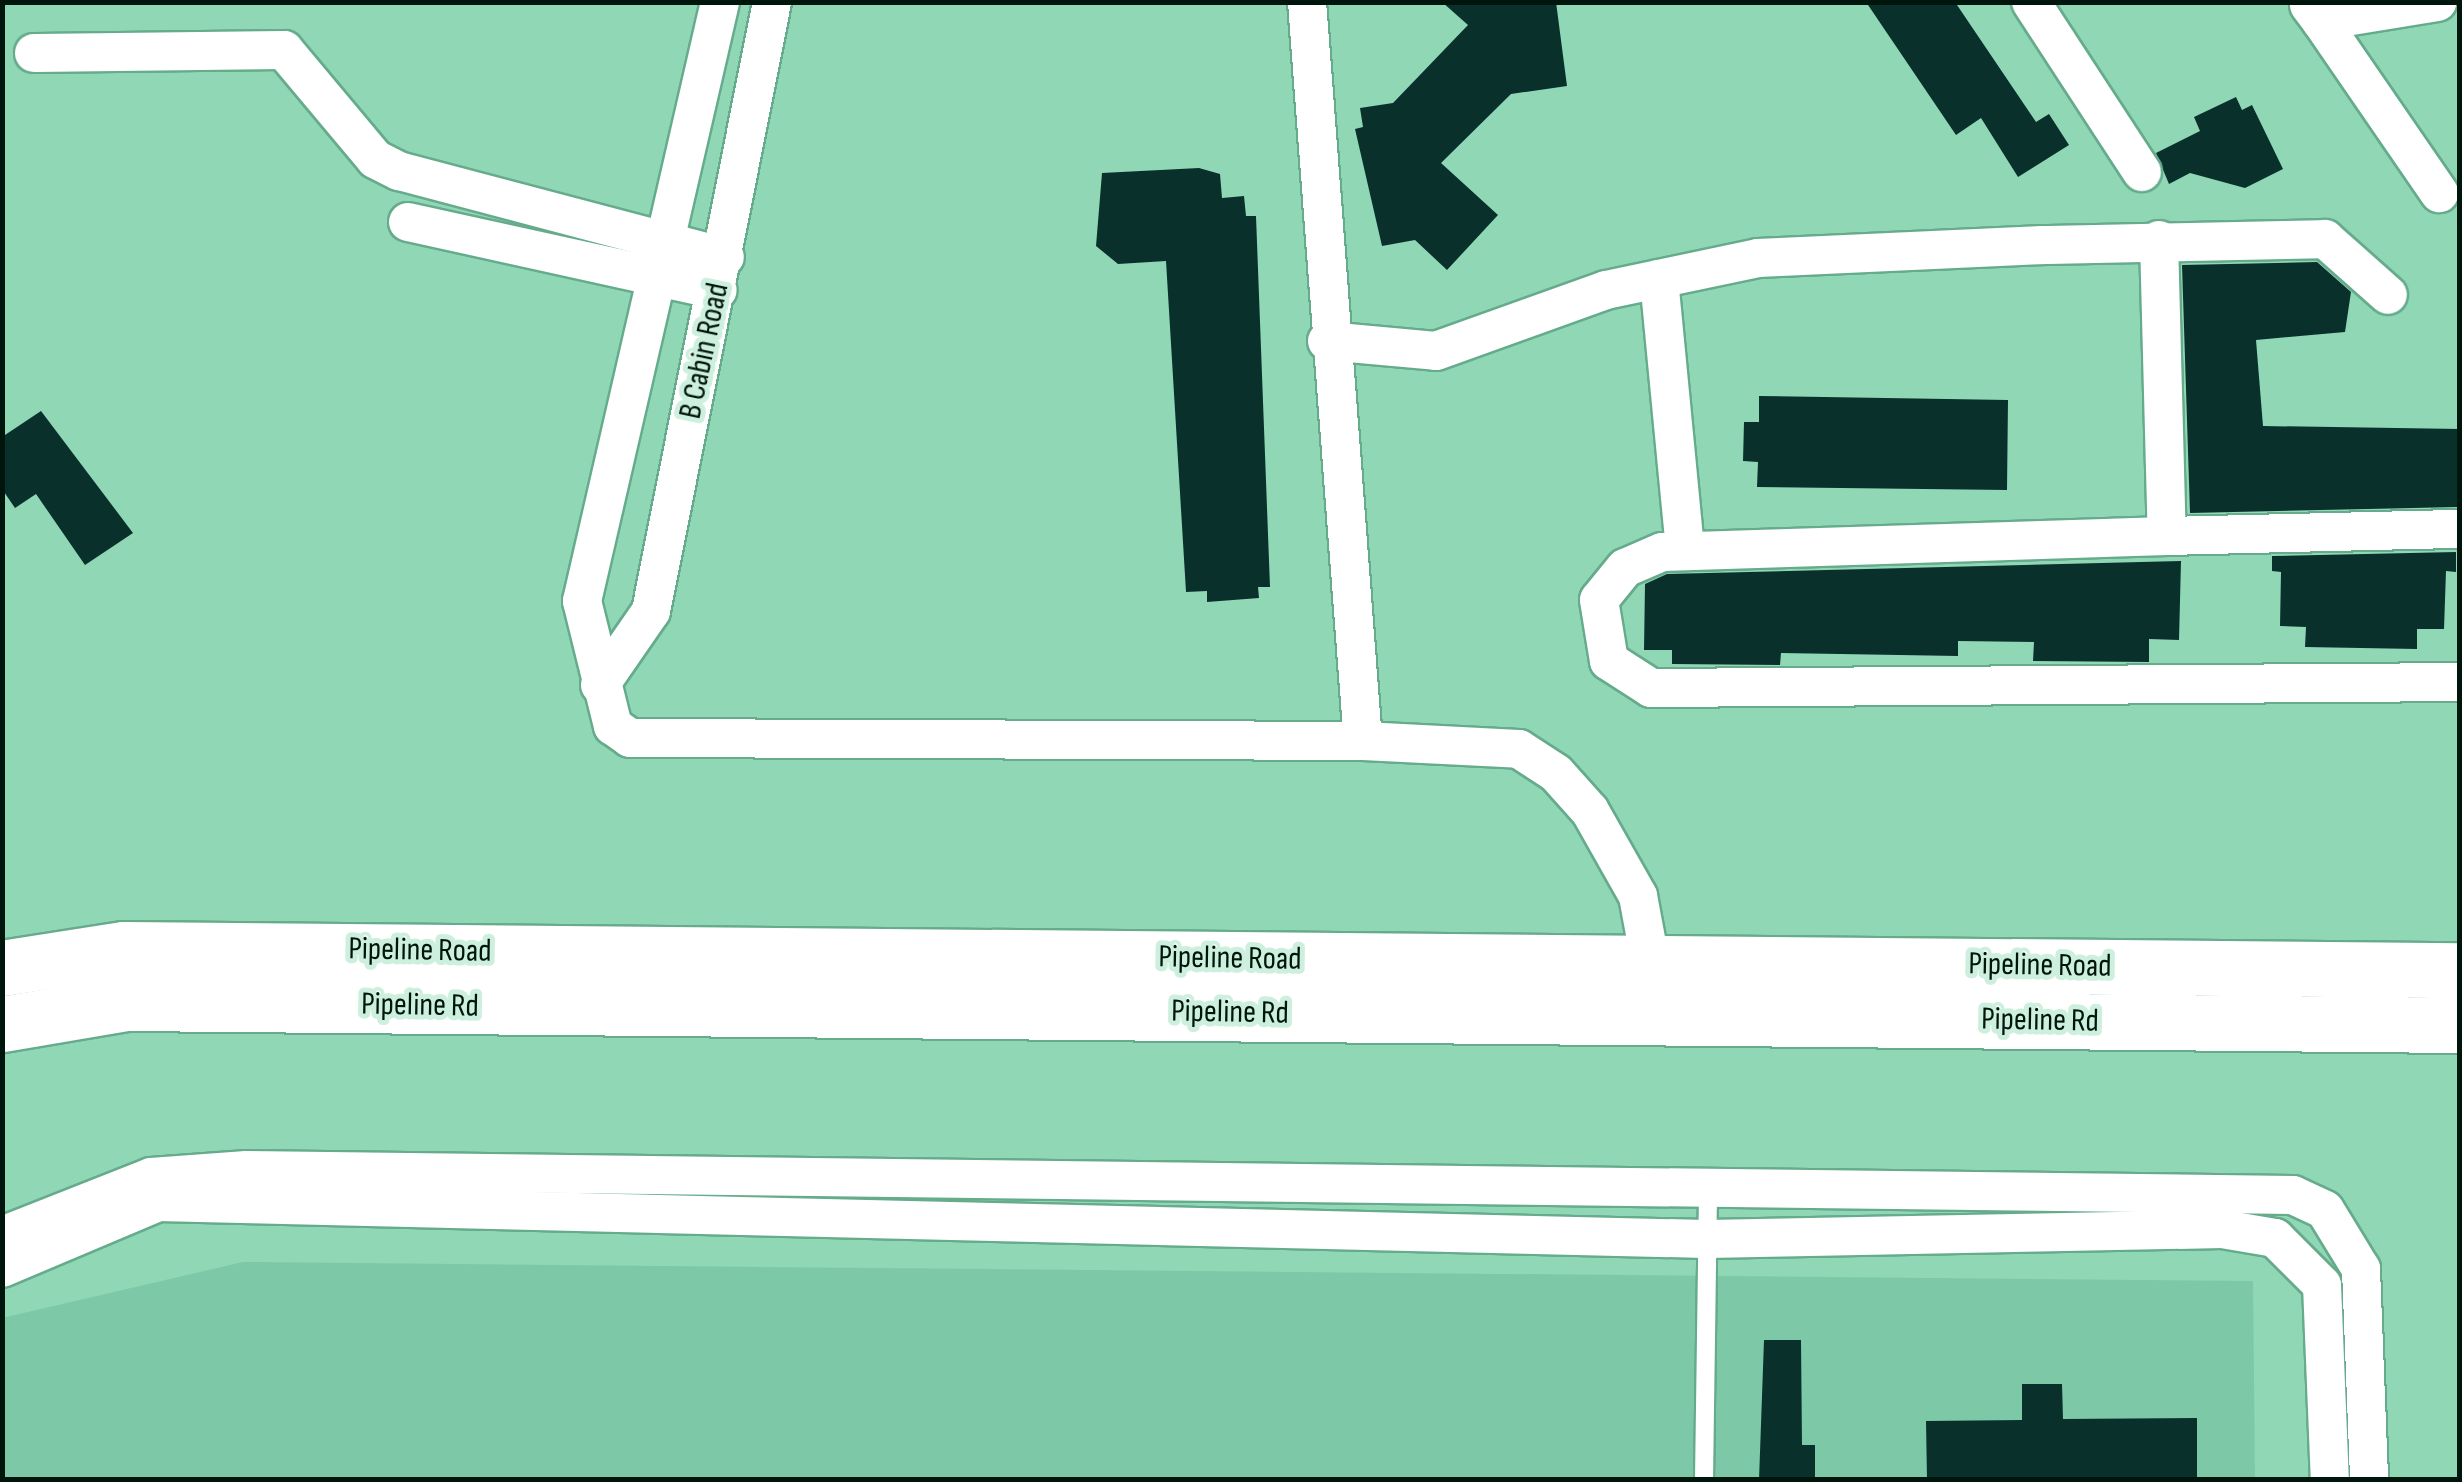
<!DOCTYPE html>
<style>
body{margin:0}
#map{position:relative;width:2462px;height:1482px;overflow:hidden;background:#90d7b6;font-family:"Sofia Sans Condensed",sans-serif}
div>[style]{position:absolute}
[style*='--x']{left:calc(var(--x)*1px);top:calc(var(--y)*1px);width:calc(var(--w)*1px);rotate:calc(var(--a)*1deg)}
.built>*{inset:0;background:#7dc9a7}
.building>*{inset:0;background:#0a302c}
.roads{filter:drop-shadow(2px 0 #65ab8c) drop-shadow(-2px 0 #65ab8c) drop-shadow(0 2px #65ab8c) drop-shadow(0 -2px #65ab8c)}
.service>*{height:18px;margin:-9px;padding:0 9px;transform-origin:9px;border-radius:9px;background:#fff}
.minor>*{height:38px;margin:-19px;padding:0 19px;transform-origin:19px;border-radius:19px;background:#fff}
.primary>*{height:55px;margin:-27.5px;padding:0 27.5px;transform-origin:27.5px;border-radius:27.5px;background:#fff}
span{translate:-50% -50%;white-space:nowrap;text-align:center;line-height:1.15;-webkit-text-stroke:10px #cdefde;paint-order:stroke}
.street-label{font-size:32px;color:#00150b}
.frame{position:absolute;inset:0;border:5px solid #00150b;pointer-events:none}
</style>
<div id="map">
<div class="built">
<div style="clip-path:polygon(243px 1262px,2253px 1281px,2255px 1479px,3px 1479px,2px 1318px)"></div>
</div>
<div class="building">
<div style="clip-path:polygon(1442px 2px,1556px 2px,1567px 86px,1511px 94px,1441px 163px,1498px 215px,1447px 270px,1415px 240px,1382px 246px,1355px 129px,1363px 127px,1360px 108px,1393px 103px,1468px 25px)"></div>
<div style="clip-path:polygon(1866px 2px,1955px 2px,2036px 122px,2049px 114px,2069px 145px,2018px 177px,1981px 118px,1956px 135px)"></div>
<div style="clip-path:polygon(2236px 97px,2242px 110px,2252px 105px,2283px 169px,2245px 188px,2190px 173px,2169px 184px,2156px 153px,2200px 131px,2194px 117px)"></div>
<div style="clip-path:polygon(1199px 168px,1220px 174px,1222px 198px,1244px 196px,1246px 216px,1256px 216px,1270px 587px,1258px 587px,1259px 598px,1207px 602px,1207px 591px,1186px 592px,1166px 261px,1118px 264px,1096px 246px,1102px 173px)"></div>
<div style="clip-path:polygon(2317px 262px,2351px 292px,2345px 332px,2256px 340px,2263px 426px,2460px 429px,2457px 507px,2190px 513px,2182px 265px)"></div>
<div style="clip-path:polygon(1759px 396px,2008px 400px,2007px 490px,1757px 487px,1758px 462px,1743px 461px,1744px 422px,1759px 422px)"></div>
<div style="clip-path:polygon(41px 411px,133px 533px,85px 565px,36px 494px,15px 508px,2px 489px,2px 437px)"></div>
<div style="clip-path:polygon(2456px 552px,2456px 572px,2446px 571px,2444px 629px,2417px 629px,2417px 649px,2305px 647px,2306px 627px,2280px 626px,2281px 572px,2272px 571px,2272px 556px)"></div>
<div style="clip-path:polygon(2181px 561px,2179px 640px,2149px 639px,2149px 662px,2033px 661px,2034px 642px,1958px 641px,1958px 656px,1781px 653px,1780px 665px,1672px 664px,1672px 650px,1644px 650px,1645px 584px,1667px 574px)"></div>
<div style="clip-path:polygon(1764px 1340px,1801px 1340px,1802px 1445px,1815px 1445px,1815px 1480px,1759px 1480px)"></div>
<div style="clip-path:polygon(2022px 1384px,2062px 1384px,2063px 1419px,2197px 1418px,2197px 1480px,1927px 1480px,1926px 1421px,2022px 1420px)"></div>
</div>
<div class="roads">
<div class="service">
<div style="--x:1704;--y:1480;--w:293;--a:-89.2"></div>
</div>
<div class="minor">
<div style="--x:720;--y:2;--w:615;--a:102.97"></div>
<div style="--x:582;--y:601;--w:129;--a:76.1"></div>
<div style="--x:613;--y:726;--w:21;--a:35"></div>
<div style="--x:630;--y:738;--w:733;--a:0.23"></div>
<div style="--x:1307;--y:2;--w:741;--a:85.67"></div>
<div style="--x:1363;--y:741;--w:156;--a:2.9"></div>
<div style="--x:1519;--y:749;--w:44;--a:33"></div>
<div style="--x:1556;--y:773;--w:51;--a:48.2"></div>
<div style="--x:1590;--y:811;--w:98;--a:60.5"></div>
<div style="--x:1638;--y:896;--w:93;--a:79.4"></div>
<div style="--x:2031;--y:2;--w:203;--a:56.9"></div>
<div style="--x:2309;--y:5;--w:20;--a:53"></div>
<div style="--x:2321;--y:21;--w:118;--a:-9.3"></div>
<div style="--x:2321;--y:21;--w:209;--a:55.5"></div>
<div style="--x:34;--y:53;--w:250;--a:-0.7"></div>
<div style="--x:284;--y:50;--w:142;--a:50.1"></div>
<div style="--x:375;--y:159;--w:27;--a:27"></div>
<div style="--x:399;--y:171;--w:337;--a:14.8"></div>
<div style="--x:408;--y:222;--w:317;--a:12.4"></div>
<div style="--x:2159;--y:240;--w:296;--a:88.5"></div>
<div style="--x:2167;--y:536;--w:505;--a:178.19"></div>
<div style="--x:1662;--y:552;--w:40;--a:156.6"></div>
<div style="--x:1625;--y:568;--w:41;--a:129.1"></div>
<div style="--x:1599;--y:600;--w:62;--a:80.7"></div>
<div style="--x:1609;--y:661;--w:50;--a:32.7"></div>
<div style="--x:1651;--y:688;--w:809;--a:-0.42"></div>
<div style="--x:1659;--y:279;--w:272;--a:84.5"></div>
<div style="--x:1327;--y:341;--w:109;--a:5.2"></div>
<div style="--x:1436;--y:351;--w:181;--a:-19.7"></div>
<div style="--x:1606;--y:290;--w:155;--a:-11.9"></div>
<div style="--x:1758;--y:258;--w:285;--a:-2.6"></div>
<div style="--x:2043;--y:245;--w:282;--a:-1.2"></div>
<div style="--x:2325;--y:239;--w:84;--a:41.6"></div>
<div style="--x:2167;--y:536;--w:293;--a:-1.4"></div>
<div style="--x:600;--y:685;--w:90;--a:-55.4"></div>
<div style="--x:651;--y:611;--w:621;--a:-78.76"></div>
<div style="--x:2;--y:1236;--w:160;--a:-21.6"></div>
<div style="--x:151;--y:1177;--w:96;--a:-4.2"></div>
<div style="--x:247;--y:1170;--w:2046;--a:0.7"></div>
<div style="--x:2293;--y:1195;--w:35;--a:25"></div>
<div style="--x:2325;--y:1210;--w:69;--a:58.6"></div>
<div style="--x:2361;--y:1269;--w:211;--a:87.8"></div>
<div style="--x:2;--y:1268;--w:169;--a:-22.9"></div>
<div style="--x:158;--y:1202;--w:1549;--a:1.37"></div>
<div style="--x:1707;--y:1239;--w:515;--a:-1.11"></div>
<div style="--x:2222;--y:1229;--w:54;--a:9.6"></div>
<div style="--x:2275;--y:1238;--w:66;--a:45"></div>
<div style="--x:2322;--y:1285;--w:195;--a:87.7"></div>
</div>
<div class="primary">
<div style="--x:2;--y:968;--w:123;--a:-8.9"></div>
<div style="--x:124;--y:949;--w:2336;--a:0.52"></div>
<div style="--x:2;--y:1024;--w:126;--a:-9.6"></div>
<div style="--x:126;--y:1003;--w:2334;--a:0.54"></div>
</div>
</div>
<div class="street-label">
<span style="left:705px;top:351px;rotate:-78deg">B Cabin Road</span>
<span style="left:420px;top:951px;rotate:1deg">Pipeline Road</span>
<span style="left:1230px;top:959px;rotate:1deg">Pipeline Road</span>
<span style="left:2040px;top:966px;rotate:1deg">Pipeline Road</span>
<span style="left:420px;top:1006px;rotate:1deg">Pipeline Rd</span>
<span style="left:1230px;top:1013px;rotate:1deg">Pipeline Rd</span>
<span style="left:2040px;top:1021px;rotate:1deg">Pipeline Rd</span>
</div>
<div class="frame"></div>
</div>
